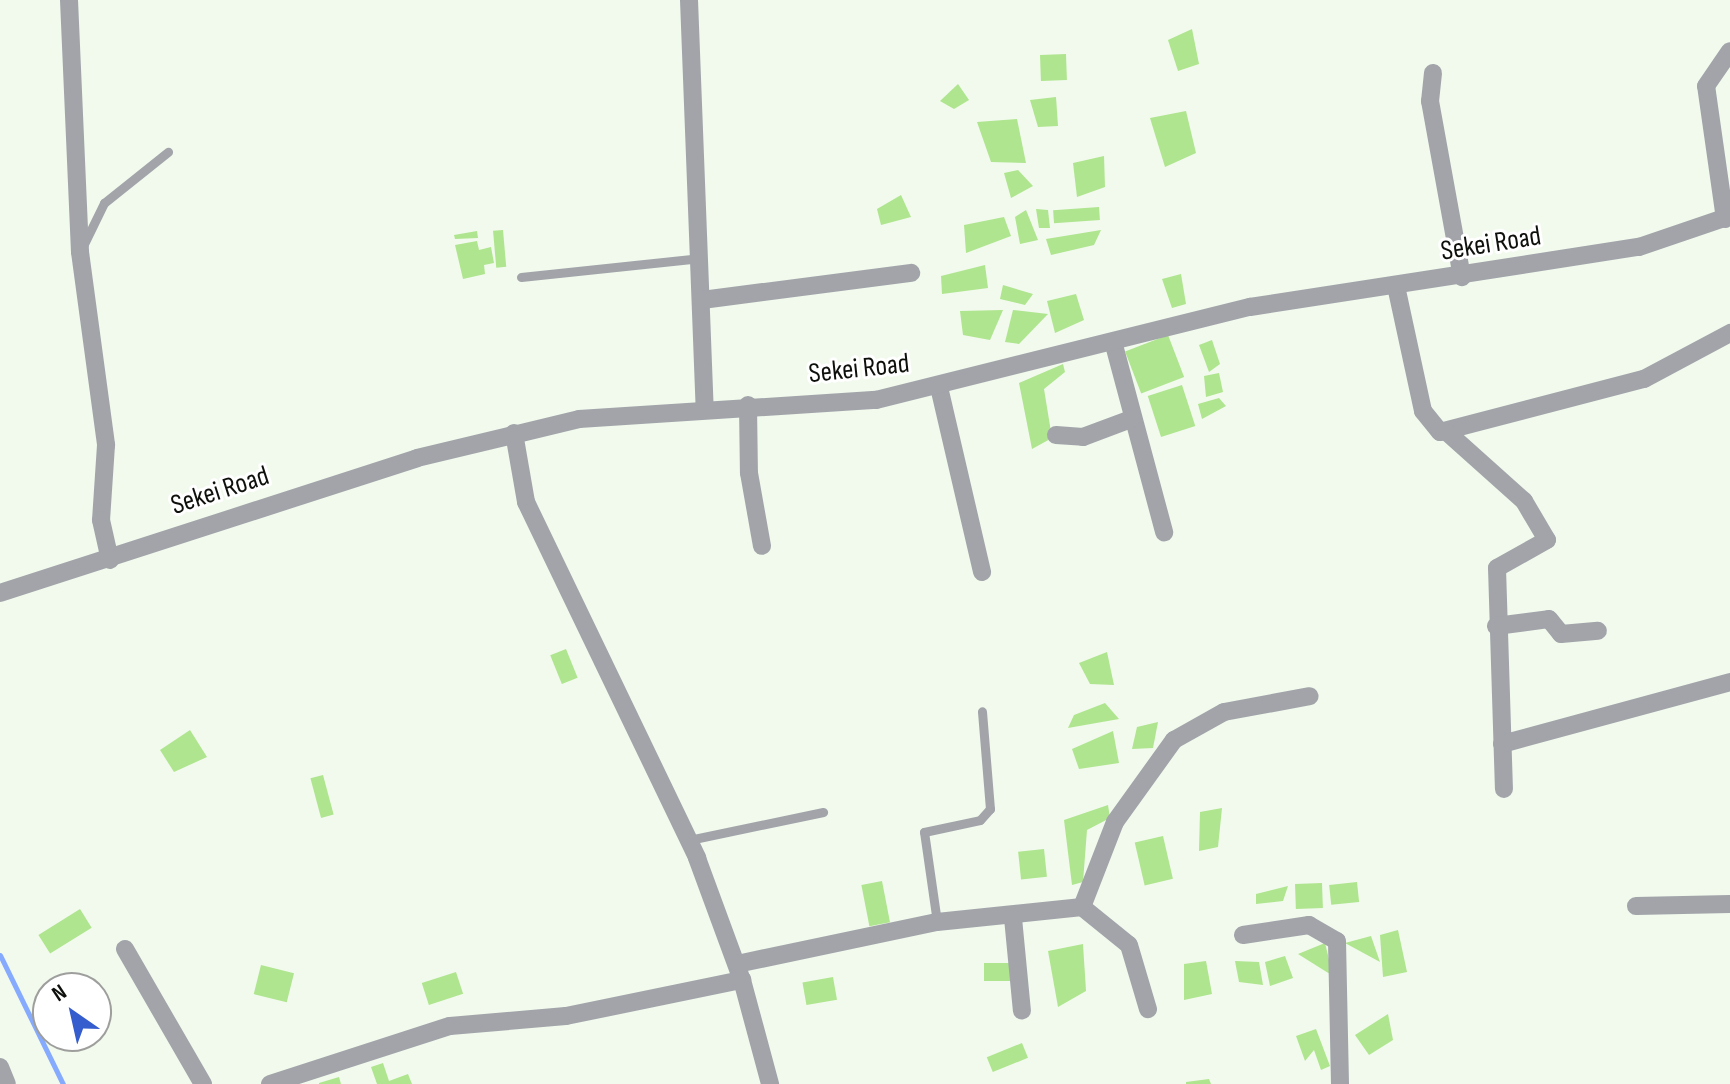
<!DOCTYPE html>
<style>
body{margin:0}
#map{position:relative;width:1730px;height:1084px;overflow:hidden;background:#f1faed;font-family:"Sofia Sans Condensed",sans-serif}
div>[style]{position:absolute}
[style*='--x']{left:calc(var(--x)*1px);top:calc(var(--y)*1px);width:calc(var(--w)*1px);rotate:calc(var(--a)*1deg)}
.stream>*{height:5px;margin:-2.5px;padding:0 2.5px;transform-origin:2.5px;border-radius:2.5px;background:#86aafe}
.building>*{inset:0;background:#afe58e;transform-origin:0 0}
.service>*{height:9px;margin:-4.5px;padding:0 4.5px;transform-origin:4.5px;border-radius:4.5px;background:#a2a4aa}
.minor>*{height:18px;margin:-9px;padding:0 9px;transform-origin:9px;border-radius:9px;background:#a2a4aa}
span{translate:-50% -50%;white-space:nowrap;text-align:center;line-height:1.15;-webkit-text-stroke:6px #fff;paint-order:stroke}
.street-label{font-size:28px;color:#0d100b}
.north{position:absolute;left:32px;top:972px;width:80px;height:80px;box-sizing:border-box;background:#fff;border:2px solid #9e9f9d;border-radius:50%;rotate:326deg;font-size:22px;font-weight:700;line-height:32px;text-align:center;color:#0d100b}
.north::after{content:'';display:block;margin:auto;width:28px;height:36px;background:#355dcd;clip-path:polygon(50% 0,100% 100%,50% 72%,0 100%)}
</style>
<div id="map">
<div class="stream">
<div style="--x:0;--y:955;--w:144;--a:64"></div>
</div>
<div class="building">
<div style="clip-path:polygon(1192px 29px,1199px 64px,1178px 71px,1168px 40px)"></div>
<div style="left:1066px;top:54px;width:26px;height:26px;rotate:88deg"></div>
<div style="clip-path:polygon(958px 84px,969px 100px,954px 109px,940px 101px)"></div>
<div style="clip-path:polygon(1056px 97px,1058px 126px,1038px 127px,1030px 100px)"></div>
<div style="clip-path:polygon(1186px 111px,1196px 153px,1165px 167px,1150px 118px)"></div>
<div style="clip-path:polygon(1017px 119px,1026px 163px,991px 162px,977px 122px)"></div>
<div style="clip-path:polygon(1104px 156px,1105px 187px,1077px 197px,1073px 163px)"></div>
<div style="clip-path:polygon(1018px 170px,1033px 186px,1011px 198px,1004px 173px)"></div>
<div style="clip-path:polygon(901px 195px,911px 217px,881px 225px,877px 209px)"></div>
<div style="left:1099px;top:207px;width:13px;height:46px;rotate:86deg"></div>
<div style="clip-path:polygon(1036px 209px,1048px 210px,1050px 228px,1039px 228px)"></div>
<div style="clip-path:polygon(1026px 210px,1038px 240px,1020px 244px,1015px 217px)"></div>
<div style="clip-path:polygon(1004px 217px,1011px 236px,966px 253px,964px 225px)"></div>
<div style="left:503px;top:230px;width:37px;height:10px;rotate:85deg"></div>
<div style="clip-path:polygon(1101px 230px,1094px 245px,1051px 255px,1046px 239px)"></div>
<div style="clip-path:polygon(477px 231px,478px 238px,455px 239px,454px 235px)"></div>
<div style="clip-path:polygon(477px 241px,479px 250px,491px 247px,494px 263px,484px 265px,485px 274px,463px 279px,455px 245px)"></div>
<div style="clip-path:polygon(985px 265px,988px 288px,942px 294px,941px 276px)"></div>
<div style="clip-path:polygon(1181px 274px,1186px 304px,1172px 308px,1162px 279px)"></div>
<div style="clip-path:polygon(1003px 285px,1033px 294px,1025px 305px,1000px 299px)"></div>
<div style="clip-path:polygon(1076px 294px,1084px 320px,1055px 333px,1047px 301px)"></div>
<div style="clip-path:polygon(1003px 310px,990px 340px,963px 335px,960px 311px)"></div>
<div style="clip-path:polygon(1013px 310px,1048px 314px,1019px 344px,1005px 342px)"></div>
<div style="left:1168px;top:335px;width:45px;height:46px;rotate:69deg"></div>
<div style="clip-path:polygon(1212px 340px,1220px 364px,1209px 372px,1199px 345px)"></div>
<div style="clip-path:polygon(1063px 364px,1065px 372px,1044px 389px,1052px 438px,1032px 449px,1019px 383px)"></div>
<div style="clip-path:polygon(1219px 373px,1223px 392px,1206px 397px,1204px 376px)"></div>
<div style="left:1182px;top:385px;width:43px;height:36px;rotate:72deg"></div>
<div style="clip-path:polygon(1219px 398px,1226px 406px,1202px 419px,1198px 404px)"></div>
<div style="left:566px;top:649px;width:31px;height:17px;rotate:68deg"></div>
<div style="clip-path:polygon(1107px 652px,1114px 685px,1090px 684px,1079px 663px)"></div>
<div style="clip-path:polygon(1105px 703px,1119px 719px,1068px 728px,1074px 715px)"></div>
<div style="clip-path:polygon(1158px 722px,1153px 748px,1132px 749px,1137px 727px)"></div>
<div style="clip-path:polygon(190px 730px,207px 757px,174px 772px,160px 750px)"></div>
<div style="clip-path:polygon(1113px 731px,1119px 763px,1079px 769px,1072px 749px)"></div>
<div style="left:323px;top:775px;width:41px;height:13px;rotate:75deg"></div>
<div style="clip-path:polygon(1108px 805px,1110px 818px,1087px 830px,1083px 882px,1072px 885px,1064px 820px)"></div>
<div style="clip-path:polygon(1222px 808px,1218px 847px,1199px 851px,1200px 812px)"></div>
<div style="left:1163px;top:836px;width:44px;height:29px;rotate:77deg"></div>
<div style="left:1044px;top:849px;width:28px;height:26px;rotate:84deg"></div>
<div style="left:882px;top:881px;width:42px;height:21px;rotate:79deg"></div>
<div style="left:1357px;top:882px;width:20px;height:28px;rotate:84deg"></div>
<div style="left:1322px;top:883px;width:25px;height:27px;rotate:88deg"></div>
<div style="clip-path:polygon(1288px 886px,1283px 901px,1256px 904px,1256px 894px)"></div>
<div style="left:80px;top:909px;width:22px;height:49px;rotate:58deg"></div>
<div style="clip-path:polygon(1398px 930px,1407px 972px,1383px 977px,1380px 935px)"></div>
<div style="clip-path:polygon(1371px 936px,1380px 962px,1345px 943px)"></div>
<div style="clip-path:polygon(1325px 943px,1333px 976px,1298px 954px)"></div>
<div style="clip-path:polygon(1083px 944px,1086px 991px,1058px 1007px,1048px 951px)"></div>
<div style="clip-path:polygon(1285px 956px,1293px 978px,1270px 986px,1265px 962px)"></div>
<div style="clip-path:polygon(1206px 961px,1212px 994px,1184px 1000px,1184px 964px)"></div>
<div style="clip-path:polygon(1235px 961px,1259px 962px,1263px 985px,1239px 982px)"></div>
<div style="left:1011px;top:963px;width:18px;height:27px;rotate:90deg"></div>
<div style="left:261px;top:965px;width:34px;height:30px;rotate:14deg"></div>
<div style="left:456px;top:972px;width:23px;height:36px;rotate:72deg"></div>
<div style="left:833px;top:977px;width:23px;height:31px;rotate:80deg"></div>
<div style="clip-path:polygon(1388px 1014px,1393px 1040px,1369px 1055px,1355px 1035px)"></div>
<div style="clip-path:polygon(1316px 1029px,1330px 1066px,1321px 1070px,1314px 1050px,1305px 1061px,1296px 1036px)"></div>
<div style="left:1022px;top:1043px;width:16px;height:38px;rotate:68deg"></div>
<div style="clip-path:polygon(383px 1063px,389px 1081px,408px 1074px,412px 1084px,377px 1084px,371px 1067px)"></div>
<div style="clip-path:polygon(339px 1077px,341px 1084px,319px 1084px,319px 1083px)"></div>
<div style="clip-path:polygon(1209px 1079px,1211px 1084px,1186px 1084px,1186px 1082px)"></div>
</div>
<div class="service">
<div style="--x:83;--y:246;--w:48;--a:-64"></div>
<div style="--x:104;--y:203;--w:82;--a:-38.6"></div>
<div style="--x:521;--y:277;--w:181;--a:-6"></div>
<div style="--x:689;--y:840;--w:137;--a:-11.8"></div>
<div style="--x:937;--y:922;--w:91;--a:-98.2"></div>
<div style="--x:924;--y:832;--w:57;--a:-12.1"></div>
<div style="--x:980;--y:820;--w:15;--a:-48"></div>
<div style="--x:990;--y:809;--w:98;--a:-94.7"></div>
</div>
<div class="minor">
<div style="--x:69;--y:0;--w:252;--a:87.5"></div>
<div style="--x:80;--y:252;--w:195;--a:82.3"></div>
<div style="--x:106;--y:445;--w:75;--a:93.8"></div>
<div style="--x:101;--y:520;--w:41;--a:77.3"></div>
<div style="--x:689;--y:0;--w:408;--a:87.8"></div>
<div style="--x:1433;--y:73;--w:28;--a:96"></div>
<div style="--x:1430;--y:101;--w:179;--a:79.7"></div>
<div style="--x:1725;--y:219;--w:134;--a:-98.1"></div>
<div style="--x:1706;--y:86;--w:42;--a:-55.6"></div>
<div style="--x:1396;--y:286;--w:128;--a:77.8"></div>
<div style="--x:1423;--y:411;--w:27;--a:51"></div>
<div style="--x:1440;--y:432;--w:211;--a:-14.6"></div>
<div style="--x:1644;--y:379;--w:98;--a:-28.1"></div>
<div style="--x:702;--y:300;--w:211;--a:-7.4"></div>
<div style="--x:1114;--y:345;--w:194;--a:75"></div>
<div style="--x:939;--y:387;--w:190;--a:76.9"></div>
<div style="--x:748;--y:405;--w:68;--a:89.2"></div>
<div style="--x:749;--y:473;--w:74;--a:79.9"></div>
<div style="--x:514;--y:433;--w:70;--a:80.1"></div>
<div style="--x:526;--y:502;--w:395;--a:64.3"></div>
<div style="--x:697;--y:858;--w:130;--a:69.8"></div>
<div style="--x:742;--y:980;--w:108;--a:74.9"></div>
<div style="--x:1448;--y:433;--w:102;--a:41.8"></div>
<div style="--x:1524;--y:501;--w:45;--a:59.5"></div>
<div style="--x:1547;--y:540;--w:57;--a:150.8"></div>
<div style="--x:1497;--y:568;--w:221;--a:88.2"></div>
<div style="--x:1056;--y:435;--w:27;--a:4"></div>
<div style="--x:1083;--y:437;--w:51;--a:-20.6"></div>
<div style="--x:0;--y:593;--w:438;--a:-17.9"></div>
<div style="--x:417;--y:458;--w:167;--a:-13.5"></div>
<div style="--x:579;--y:419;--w:298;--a:-3.7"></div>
<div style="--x:876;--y:400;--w:385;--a:-14"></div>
<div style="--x:1250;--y:307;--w:394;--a:-8.8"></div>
<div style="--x:1639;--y:247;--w:96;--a:-18.8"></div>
<div style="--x:1496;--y:626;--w:53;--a:-7.5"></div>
<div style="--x:1549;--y:619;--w:19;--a:51"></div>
<div style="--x:1561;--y:634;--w:37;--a:-5"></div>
<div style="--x:1502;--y:744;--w:236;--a:-15.2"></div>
<div style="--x:1636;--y:906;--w:94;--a:-1.2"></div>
<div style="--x:1082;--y:907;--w:91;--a:-68.8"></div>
<div style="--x:1115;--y:822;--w:101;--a:-54.3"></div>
<div style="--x:1174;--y:740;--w:57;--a:-29.2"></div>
<div style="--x:1224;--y:712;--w:87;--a:-10.5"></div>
<div style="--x:1013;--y:918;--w:93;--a:84.5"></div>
<div style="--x:1243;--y:935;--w:67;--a:-8.6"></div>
<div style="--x:1309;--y:925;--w:32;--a:30"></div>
<div style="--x:1337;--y:941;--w:143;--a:88.8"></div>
<div style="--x:125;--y:949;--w:156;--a:60"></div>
<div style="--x:737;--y:964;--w:204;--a:-11.9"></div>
<div style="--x:937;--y:922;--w:146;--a:-5.9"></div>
<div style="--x:1082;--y:907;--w:60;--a:39"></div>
<div style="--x:1129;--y:945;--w:67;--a:73.5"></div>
<div style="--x:0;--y:1067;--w:18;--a:68"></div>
<div style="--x:270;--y:1084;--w:189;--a:-17.9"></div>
<div style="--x:450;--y:1026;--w:116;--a:-4.9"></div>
<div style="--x:566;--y:1016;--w:180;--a:-11.6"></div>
</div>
<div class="street-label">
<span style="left:1491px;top:244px;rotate:-9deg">Sekei Road</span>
<span style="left:859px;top:369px;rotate:-6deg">Sekei Road</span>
<span style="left:220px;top:491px;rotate:-18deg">Sekei Road</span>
</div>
<div class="north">N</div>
</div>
